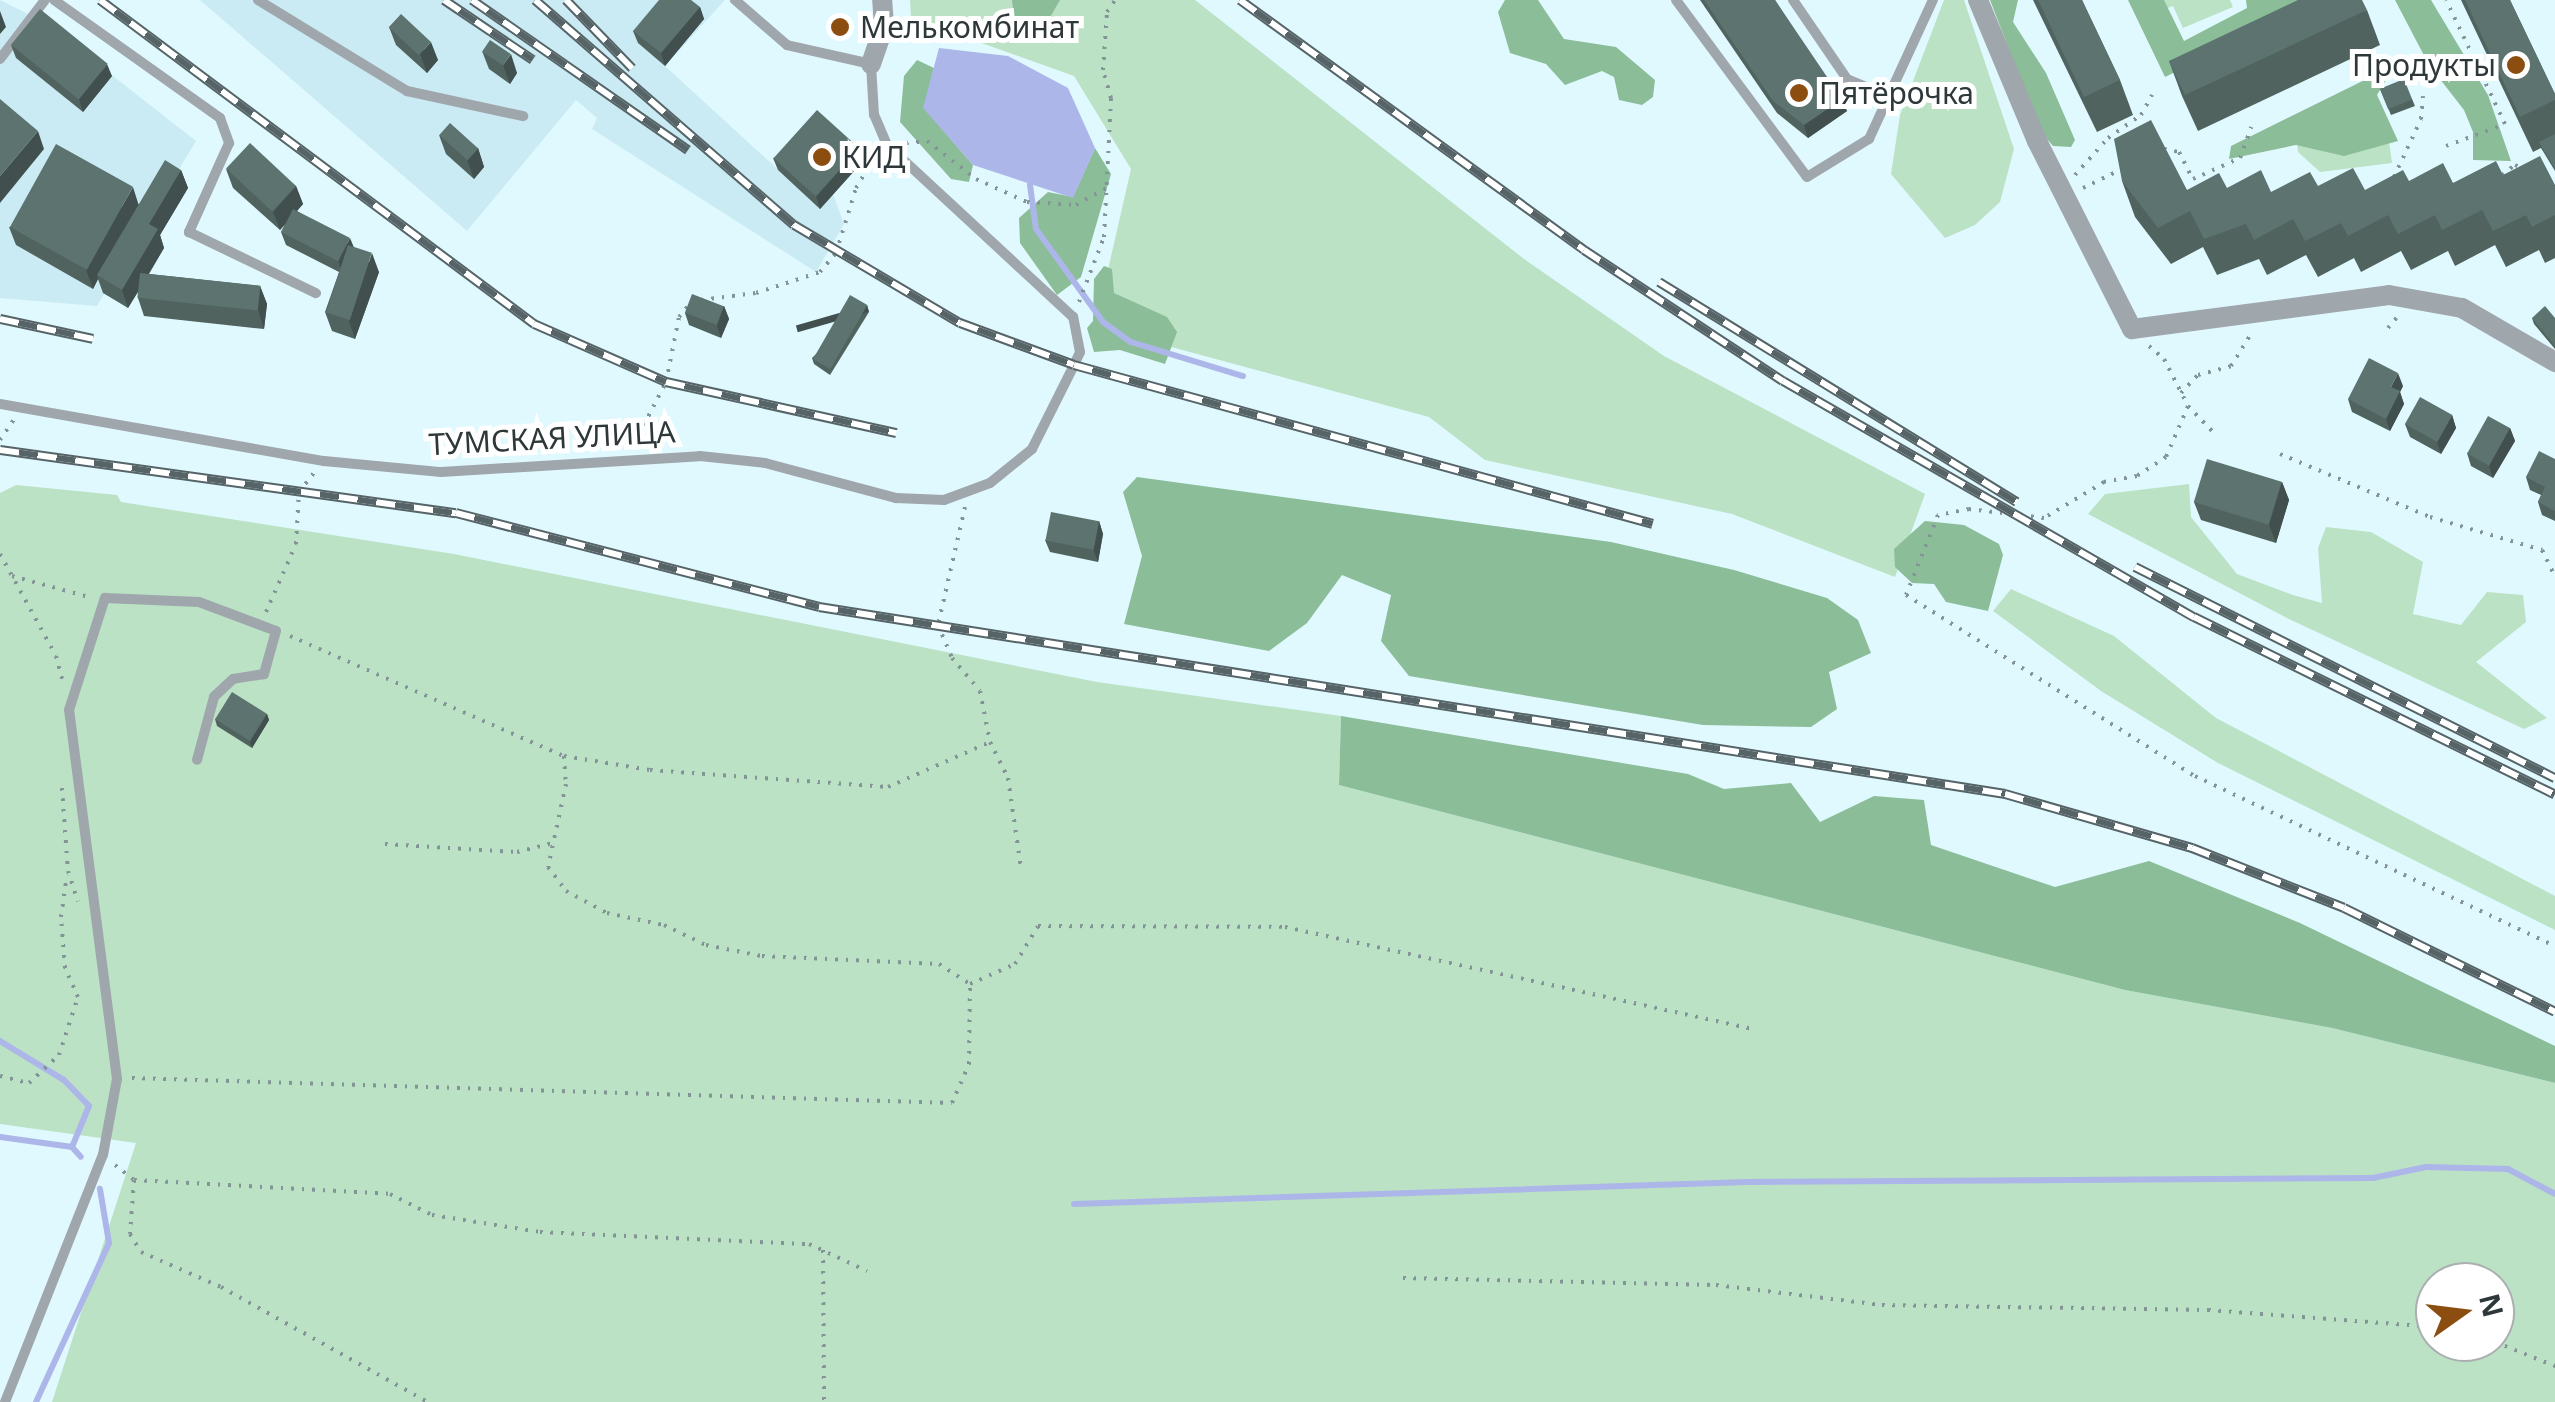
<!DOCTYPE html>
<meta charset="utf-8">
<style>
body{margin:0}
#map{position:relative;width:2555px;height:1402px;overflow:hidden;background:#e0f9ff;font-family:"Noto Sans",sans-serif}
div>[style]{position:absolute}
[style*='--x']{left:calc(var(--x)*1px);top:calc(var(--y)*1px);width:calc(var(--w)*1px);rotate:calc(var(--a)*1deg)}
.built>*{inset:0;background:#caebf3}
.green>*{inset:0;background:#bbe2c5}
.forest>*{inset:0;background:#8bbd98}
.water>*{inset:0;background:#adb6e9}
.stream>*{height:6px;margin:-3px;padding:0 3px;transform-origin:3px;border-radius:3px;background:#adb6e9}
.path>*{height:4px;margin-top:-2px;transform-origin:0;background:repeating-linear-gradient(90deg,#839497 0 2.5px,transparent 0 10.5px)}
.lane>*{height:10px;margin:-5px;padding:0 5px;transform-origin:5px;border-radius:5px;background:#9fa6ac}
.street>*{height:20px;margin:-10px;padding:0 10px;transform-origin:10px;border-radius:10px;background:#9fa6ac}
.rail>*{height:10px;margin-top:-5px;transform-origin:0;background:repeating-linear-gradient(90deg,#fff 0 19px,#576467 0 38px);box-sizing:border-box;border-block:2px solid #576467}
.wall>*{inset:0;background:#50635f}
.shaded-wall>*{inset:0;background:#41504e;transform-origin:0 0}
.building>*{inset:0;background:#5d736f;transform-origin:0 0}
.dots>*{width:28px;height:28px;translate:-50% -50%;box-sizing:border-box;border:5px solid #fff;border-radius:50%}
span{translate:-50% -50%;white-space:nowrap;text-align:center;line-height:1.15;-webkit-text-stroke:10px #fff;paint-order:stroke}
.poi-label{font-size:30px;color:#2e3739}
.left{translate:0 -50%;text-align:left}
.right{translate:-100% -50%;text-align:right}
.street-label{font-size:30px;color:#2e3739}
.north{position:absolute;left:2415px;top:1262px;width:100px;height:100px;box-sizing:border-box;background:#fff;border:2px solid #abafb0;border-radius:50%;rotate:76deg;font-size:28px;font-weight:700;line-height:40px;text-align:center;color:#2e3739}
.north::after{content:'';display:block;margin:auto;width:35px;height:45px;background:#8c4e10;clip-path:polygon(50% 0,100% 100%,50% 72%,0 100%)}
</style>
<div id="map">
<div class="built">
<div style="clip-path:polygon(0 0,44px 22px,196px 141px,97px 306px,0 298px)"></div>
<div style="clip-path:polygon(200px 0,725px 0,665px 66px,820px 208px,833px 194px,844px 224px,816px 272px,592px 129px,597px 118px,576px 100px,467px 231px)"></div>
</div>
<div class="green">
<div style="clip-path:polygon(910px 0,1195px 0,1524px 259px,1664px 356px,1925px 494px,1895px 577px,1732px 514px,1485px 460px,1429px 417px,1116px 332px,1102px 296px,1131px 169px,1074px 76px,911px 18px)"></div>
<div style="clip-path:polygon(1944px 0,1964px 0,2014px 149px,2000px 202px,1975px 225px,1945px 238px,1891px 174px,1900px 115px)"></div>
<div style="clip-path:polygon(2137px 0,2230px 0,2233px 7px,2183px 28px,2173px 6px,2144px 18px)"></div>
<div style="clip-path:polygon(2387px 126px,2392px 163px,2320px 172px,2298px 152px,2297px 140px)"></div>
<div style="clip-path:polygon(2189px 484px,2191px 517px,2237px 574px,2293px 595px,2322px 603px,2318px 548px,2326px 527px,2371px 532px,2423px 562px,2413px 614px,2461px 625px,2487px 592px,2523px 595px,2526px 622px,2476px 662px,2547px 718px,2524px 729px,2289px 619px,2088px 514px,2105px 494px)"></div>
<div style="clip-path:polygon(evenodd,16px 485px,117px 495px,121px 502px,454px 554px,1097px 682px,1341px 716px,1339px 785px,2125px 990px,2332px 1028px,2555px 1083px,2555px 1402px,52px 1402px,136px 1143px,0 1124px,0 493px,16px 485px,2435px 1282px,2495px 1282px,2495px 1342px,2435px 1342px,2435px 1282px)"></div>
<div style="clip-path:polygon(2011px 589px,2114px 636px,2216px 718px,2555px 896px,2555px 930px,2218px 763px,2101px 691px,1993px 611px)"></div>
</div>
<div class="forest">
<div style="clip-path:polygon(1012px 0,1060px 0,1049px 19px,1034px 27px,1015px 24px)"></div>
<div style="clip-path:polygon(1505px 0,1538px 0,1564px 39px,1616px 47px,1655px 80px,1653px 97px,1642px 105px,1619px 100px,1614px 77px,1602px 71px,1565px 85px,1546px 64px,1510px 53px,1498px 12px)"></div>
<div style="clip-path:polygon(1990px 0,2018px 0,2013px 22px,2046px 73px,2075px 140px,2071px 147px,2053px 146px,2041px 132px)"></div>
<div style="clip-path:polygon(2128px 0,2164px 0,2184px 41px,2247px 8px,2246px 0,2323px 0,2165px 77px)"></div>
<div style="clip-path:polygon(2395px 0,2431px 0,2488px 95px,2511px 161px,2473px 160px,2473px 132px,2464px 110px,2429px 65px)"></div>
<div style="clip-path:polygon(917px 60px,934px 68px,924px 108px,973px 165px,969px 182px,951px 179px,900px 122px,904px 76px)"></div>
<div style="clip-path:polygon(2395px 65px,2377px 95px,2398px 141px,2344px 156px,2296px 145px,2229px 159px,2231px 146px)"></div>
<div style="clip-path:polygon(1095px 148px,1111px 174px,1081px 277px,1057px 295px,1020px 243px,1019px 218px,1048px 192px,1073px 197px)"></div>
<div style="clip-path:polygon(1104px 266px,1112px 269px,1114px 293px,1167px 317px,1177px 332px,1165px 364px,1120px 350px,1094px 352px,1087px 328px,1093px 321px,1094px 279px)"></div>
<div style="clip-path:polygon(1137px 477px,1611px 542px,1734px 570px,1827px 598px,1858px 620px,1871px 653px,1829px 672px,1837px 709px,1811px 727px,1703px 725px,1409px 676px,1381px 641px,1391px 595px,1342px 575px,1307px 623px,1269px 651px,1124px 624px,1142px 556px,1123px 492px)"></div>
<div style="clip-path:polygon(1925px 521px,1964px 525px,1999px 544px,2003px 555px,1988px 611px,1946px 602px,1934px 584px,1912px 583px,1895px 567px,1894px 549px)"></div>
<div style="clip-path:polygon(1341px 716px,1688px 774px,1724px 789px,1791px 783px,1820px 822px,1874px 796px,1924px 800px,1931px 845px,2055px 887px,2149px 861px,2300px 923px,2555px 1046px,2555px 1083px,2332px 1028px,2125px 990px,1339px 785px)"></div>
</div>
<div class="water">
<div style="clip-path:polygon(939px 48px,1008px 56px,1068px 88px,1095px 148px,1073px 198px,973px 165px,923px 108px)"></div>
</div>
<div class="stream">
<div style="--x:1030;--y:185;--w:44;--a:82.2"></div>
<div style="--x:1036;--y:229;--w:115;--a:54.2"></div>
<div style="--x:1103;--y:322;--w:34;--a:36"></div>
<div style="--x:1131;--y:342;--w:117;--a:16.9"></div>
<div style="--x:0;--y:1041;--w:75;--a:31.4"></div>
<div style="--x:64;--y:1080;--w:36;--a:46"></div>
<div style="--x:89;--y:1106;--w:44;--a:112.5"></div>
<div style="--x:0;--y:1137;--w:73;--a:7.9"></div>
<div style="--x:72;--y:1147;--w:13;--a:48"></div>
<div style="--x:1074;--y:1204;--w:673;--a:-1.87"></div>
<div style="--x:1747;--y:1182;--w:626;--a:-0.37"></div>
<div style="--x:2373;--y:1178;--w:54;--a:-11.7"></div>
<div style="--x:2426;--y:1167;--w:82;--a:1.4"></div>
<div style="--x:2508;--y:1169;--w:53;--a:28"></div>
<div style="--x:36;--y:1402;--w:175;--a:-65.3"></div>
<div style="--x:109;--y:1243;--w:55;--a:-99.5"></div>
</div>
<div class="path">
<div style="--x:906;--y:143;--w:21;--a:-5"></div>
<div style="--x:927;--y:141;--w:62;--a:37.8"></div>
<div style="--x:976;--y:179;--w:56;--a:24.3"></div>
<div style="--x:1027;--y:202;--w:49;--a:3.5"></div>
<div style="--x:1076;--y:205;--w:38;--a:-29"></div>
<div style="--x:2446;--y:146;--w:63;--a:-20.4"></div>
<div style="--x:2505;--y:124;--w:137;--a:-115.4"></div>
<div style="--x:2164;--y:149;--w:15;--a:11"></div>
<div style="--x:2179;--y:152;--w:30;--a:63"></div>
<div style="--x:2193;--y:179;--w:51;--a:-24.1"></div>
<div style="--x:2240;--y:158;--w:33;--a:-70"></div>
<div style="--x:2075;--y:175;--w:50;--a:-48.3"></div>
<div style="--x:2108;--y:138;--w:40;--a:-34.9"></div>
<div style="--x:2141;--y:115;--w:23;--a:-61"></div>
<div style="--x:2502;--y:175;--w:16;--a:-38"></div>
<div style="--x:2515;--y:165;--w:8;--a:23"></div>
<div style="--x:2394;--y:177;--w:64;--a:-65"></div>
<div style="--x:2421;--y:119;--w:23;--a:-85"></div>
<div style="--x:2083;--y:188;--w:46;--a:-26"></div>
<div style="--x:701;--y:300;--w:55;--a:-7.3"></div>
<div style="--x:756;--y:293;--w:67;--a:-18.2"></div>
<div style="--x:820;--y:272;--w:25;--a:-50"></div>
<div style="--x:836;--y:253;--w:68;--a:-72.9"></div>
<div style="--x:856;--y:188;--w:39;--a:-59"></div>
<div style="--x:1079;--y:302;--w:70;--a:-69"></div>
<div style="--x:1104;--y:237;--w:139;--a:-87.1"></div>
<div style="--x:1111;--y:98;--w:29;--a:-106"></div>
<div style="--x:1103;--y:70;--w:58;--a:-86.1"></div>
<div style="--x:1107;--y:12;--w:14;--a:-56"></div>
<div style="--x:2388;--y:328;--w:16;--a:-50"></div>
<div style="--x:2149;--y:346;--w:20;--a:41"></div>
<div style="--x:2164;--y:359;--w:53;--a:62.9"></div>
<div style="--x:2188;--y:406;--w:56;--a:113.3"></div>
<div style="--x:2166;--y:457;--w:35;--a:147"></div>
<div style="--x:2137;--y:476;--w:34;--a:170"></div>
<div style="--x:2104;--y:482;--w:70;--a:149"></div>
<div style="--x:2044;--y:518;--w:76;--a:-173.2"></div>
<div style="--x:1969;--y:509;--w:32;--a:169"></div>
<div style="--x:1938;--y:515;--w:86;--a:111.8"></div>
<div style="--x:1906;--y:595;--w:341;--a:32.1"></div>
<div style="--x:2195;--y:776;--w:398;--a:25.3"></div>
<div style="--x:2181;--y:393;--w:25;--a:-47"></div>
<div style="--x:2198;--y:375;--w:34;--a:-15"></div>
<div style="--x:2231;--y:366;--w:36;--a:-58"></div>
<div style="--x:2188;--y:406;--w:39;--a:46"></div>
<div style="--x:0;--y:440;--w:25;--a:-56"></div>
<div style="--x:634;--y:444;--w:70;--a:-62.7"></div>
<div style="--x:666;--y:382;--w:66;--a:-78.7"></div>
<div style="--x:679;--y:317;--w:14;--a:-51"></div>
<div style="--x:2280;--y:454;--w:163;--a:22.8"></div>
<div style="--x:2430;--y:517;--w:117;--a:16.4"></div>
<div style="--x:2542;--y:550;--w:30;--a:64"></div>
<div style="--x:965;--y:507;--w:121;--a:102.9"></div>
<div style="--x:938;--y:625;--w:36;--a:67"></div>
<div style="--x:952;--y:658;--w:43;--a:49.7"></div>
<div style="--x:980;--y:691;--w:52;--a:78.9"></div>
<div style="--x:990;--y:742;--w:40;--a:63.4"></div>
<div style="--x:1008;--y:778;--w:91;--a:81.8"></div>
<div style="--x:0;--y:554;--w:116;--a:61.2"></div>
<div style="--x:56;--y:656;--w:24;--a:75"></div>
<div style="--x:12;--y:576;--w:80;--a:15.3"></div>
<div style="--x:266;--y:612;--w:74;--a:-66.2"></div>
<div style="--x:296;--y:544;--w:52;--a:-86.7"></div>
<div style="--x:299;--y:492;--w:24;--a:-52"></div>
<div style="--x:290;--y:636;--w:299;--a:23.7"></div>
<div style="--x:564;--y:756;--w:28;--a:86"></div>
<div style="--x:566;--y:784;--w:85;--a:102.2"></div>
<div style="--x:548;--y:867;--w:30;--a:53"></div>
<div style="--x:566;--y:891;--w:47;--a:28.2"></div>
<div style="--x:607;--y:913;--w:58;--a:11.9"></div>
<div style="--x:664;--y:925;--w:47;--a:25.5"></div>
<div style="--x:706;--y:945;--w:57;--a:11.1"></div>
<div style="--x:762;--y:956;--w:177;--a:2.6"></div>
<div style="--x:939;--y:964;--w:37;--a:33"></div>
<div style="--x:970;--y:984;--w:49;--a:-24"></div>
<div style="--x:1015;--y:964;--w:44;--a:-58.8"></div>
<div style="--x:1038;--y:926;--w:247;--a:0.2"></div>
<div style="--x:1285;--y:927;--w:479;--a:12.3"></div>
<div style="--x:564;--y:756;--w:87;--a:9.2"></div>
<div style="--x:650;--y:770;--w:239;--a:4.1"></div>
<div style="--x:888;--y:787;--w:111;--a:-23.8"></div>
<div style="--x:62;--y:788;--w:83;--a:85.9"></div>
<div style="--x:68;--y:871;--w:32;--a:72"></div>
<div style="--x:385;--y:844;--w:132;--a:3.5"></div>
<div style="--x:517;--y:852;--w:37;--a:-14"></div>
<div style="--x:0;--y:1076;--w:30;--a:14"></div>
<div style="--x:29;--y:1083;--w:41;--a:-43"></div>
<div style="--x:59;--y:1055;--w:61;--a:-71.9"></div>
<div style="--x:78;--y:997;--w:32;--a:-114"></div>
<div style="--x:65;--y:968;--w:51;--a:-94.5"></div>
<div style="--x:61;--y:917;--w:42;--a:-81.9"></div>
<div style="--x:132;--y:1078;--w:820;--a:1.75"></div>
<div style="--x:952;--y:1103;--w:43;--a:-66.4"></div>
<div style="--x:969;--y:1064;--w:80;--a:-89.3"></div>
<div style="--x:115;--y:1165;--w:24;--a:38"></div>
<div style="--x:134;--y:1180;--w:256;--a:3.1"></div>
<div style="--x:390;--y:1194;--w:47;--a:26.6"></div>
<div style="--x:432;--y:1215;--w:109;--a:8.9"></div>
<div style="--x:540;--y:1232;--w:269;--a:2.6"></div>
<div style="--x:809;--y:1244;--w:64;--a:25"></div>
<div style="--x:134;--y:1180;--w:54;--a:94.2"></div>
<div style="--x:130;--y:1234;--w:21;--a:59"></div>
<div style="--x:141;--y:1252;--w:87;--a:23.6"></div>
<div style="--x:221;--y:1287;--w:237;--a:29.1"></div>
<div style="--x:823;--y:1250;--w:152;--a:89.6"></div>
<div style="--x:1403;--y:1278;--w:313;--a:1.3"></div>
<div style="--x:1716;--y:1285;--w:167;--a:6.9"></div>
<div style="--x:1882;--y:1305;--w:326;--a:0.9"></div>
<div style="--x:2208;--y:1310;--w:228;--a:4.3"></div>
<div style="--x:2495;--y:1342;--w:65;--a:21.8"></div>
</div>
<div class="lane">
<div style="--x:54;--y:0;--w:204;--a:35.4"></div>
<div style="--x:220;--y:118;--w:27;--a:70"></div>
<div style="--x:229;--y:143;--w:98;--a:114.2"></div>
<div style="--x:189;--y:232;--w:141;--a:25.7"></div>
<div style="--x:258;--y:0;--w:175;--a:31.4"></div>
<div style="--x:407;--y:91;--w:119;--a:12.2"></div>
<div style="--x:1676;--y:0;--w:220;--a:53.5"></div>
<div style="--x:1807;--y:177;--w:73;--a:-31.5"></div>
<div style="--x:1869;--y:139;--w:153;--a:-65.3"></div>
<div style="--x:1793;--y:0;--w:96;--a:55.6"></div>
<div style="--x:1847;--y:79;--w:50;--a:22.4"></div>
<div style="--x:0;--y:59;--w:74;--a:-52.7"></div>
<div style="--x:0;--y:404;--w:329;--a:10"></div>
<div style="--x:324;--y:461;--w:118;--a:5.4"></div>
<div style="--x:441;--y:472;--w:259;--a:-3.5"></div>
<div style="--x:700;--y:456;--w:65;--a:6.1"></div>
<div style="--x:765;--y:463;--w:136;--a:15"></div>
<div style="--x:896;--y:498;--w:48;--a:2.4"></div>
<div style="--x:944;--y:500;--w:49;--a:-20.3"></div>
<div style="--x:990;--y:483;--w:54;--a:-39"></div>
<div style="--x:1032;--y:449;--w:94;--a:-63.4"></div>
<div style="--x:1074;--y:365;--w:14;--a:-65"></div>
<div style="--x:1080;--y:352;--w:36;--a:-101"></div>
<div style="--x:1073;--y:317;--w:253;--a:-137.2"></div>
<div style="--x:887;--y:145;--w:33;--a:-113"></div>
<div style="--x:874;--y:115;--w:51;--a:-93.4"></div>
<div style="--x:871;--y:64;--w:86;--a:-167.3"></div>
<div style="--x:787;--y:45;--w:69;--a:-139.1"></div>
<div style="--x:5;--y:1402;--w:266;--a:-68.4"></div>
<div style="--x:103;--y:1155;--w:77;--a:-79.6"></div>
<div style="--x:117;--y:1079;--w:372;--a:-97.4"></div>
<div style="--x:69;--y:710;--w:118;--a:-72.2"></div>
<div style="--x:105;--y:598;--w:94;--a:2.4"></div>
<div style="--x:199;--y:602;--w:82;--a:20.6"></div>
<div style="--x:276;--y:631;--w:45;--a:105.6"></div>
<div style="--x:264;--y:674;--w:31;--a:171"></div>
<div style="--x:233;--y:679;--w:26;--a:137"></div>
<div style="--x:214;--y:697;--w:65;--a:105.1"></div>
</div>
<div class="street">
<div style="--x:1978;--y:0;--w:153;--a:67.3"></div>
<div style="--x:2037;--y:141;--w:211;--a:63.2"></div>
<div style="--x:2132;--y:329;--w:259;--a:-7.5"></div>
<div style="--x:2389;--y:295;--w:74;--a:10.1"></div>
<div style="--x:2462;--y:308;--w:108;--a:30.1"></div>
<div style="--x:871;--y:64;--w:40;--a:-71.1"></div>
<div style="--x:884;--y:26;--w:26;--a:-94"></div>
</div>
<div class="rail">
<div style="--x:100;--y:0;--w:542;--a:36.74"></div>
<div style="--x:534;--y:324;--w:144;--a:23.7"></div>
<div style="--x:666;--y:382;--w:236;--a:12.5"></div>
<div style="--x:444;--y:0;--w:107;--a:34"></div>
<div style="--x:472;--y:0;--w:263;--a:34.8"></div>
<div style="--x:535;--y:0;--w:343;--a:41"></div>
<div style="--x:794;--y:225;--w:193;--a:30.6"></div>
<div style="--x:960;--y:323;--w:121;--a:20.2"></div>
<div style="--x:1074;--y:365;--w:600;--a:15.36"></div>
<div style="--x:566;--y:0;--w:95;--a:45.9"></div>
<div style="--x:1240;--y:0;--w:425;--a:36"></div>
<div style="--x:1584;--y:250;--w:238;--a:33.4"></div>
<div style="--x:1783;--y:381;--w:474;--a:29.9"></div>
<div style="--x:2194;--y:617;--w:402;--a:26.2"></div>
<div style="--x:1659;--y:282;--w:420;--a:31.6"></div>
<div style="--x:0;--y:319;--w:95;--a:12.1"></div>
<div style="--x:0;--y:450;--w:460;--a:7.9"></div>
<div style="--x:456;--y:513;--w:375;--a:14.5"></div>
<div style="--x:819;--y:607;--w:1201;--a:8.96"></div>
<div style="--x:2005;--y:794;--w:195;--a:16.1"></div>
<div style="--x:2192;--y:848;--w:163;--a:21.5"></div>
<div style="--x:2344;--y:908;--w:235;--a:26.2"></div>
<div style="--x:2135;--y:567;--w:470;--a:26.7"></div>
</div>
<div class="wall">
<div style="clip-path:polygon(1700px 0,1775px 0,1847px 111px,1808px 138px,1777px 113px)"></div>
<div style="clip-path:polygon(2033px 0,2082px 0,2120px 80px,2133px 115px,2097px 132px)"></div>
<div style="clip-path:polygon(2461px 0,2510px 0,2555px 94px,2555px 171px,2541px 148px,2533px 152px)"></div>
<div style="clip-path:polygon(700px 7px,704px 19px,665px 66px,638px 43px,633px 31px)"></div>
<div style="clip-path:polygon(2367px 10px,2380px 45px,2198px 131px,2182px 96px,2169px 61px)"></div>
<div style="clip-path:polygon(389px 27px,438px 60px,427px 73px,396px 45px)"></div>
<div style="clip-path:polygon(11px 45px,112px 76px,83px 112px,16px 58px)"></div>
<div style="clip-path:polygon(482px 51px,517px 73px,510px 84px,489px 69px)"></div>
<div style="clip-path:polygon(2380px 89px,2412px 99px,2415px 106px,2391px 115px)"></div>
<div style="clip-path:polygon(439px 135px,478px 148px,484px 167px,474px 179px,446px 154px)"></div>
<div style="clip-path:polygon(859px 148px,864px 160px,820px 209px,778px 170px,773px 158px)"></div>
<div style="clip-path:polygon(226px 169px,296px 186px,303px 204px,297px 211px,353px 247px,379px 272px,355px 339px,332px 331px,325px 312px,339px 272px,286px 245px,281px 232px,285px 224px,280px 230px,233px 188px)"></div>
<div style="clip-path:polygon(181px 170px,188px 188px,160px 235px,164px 248px,149px 274px,260px 286px,267px 304px,264px 329px,144px 316px,138px 298px,138px 292px,128px 308px,103px 293px,98px 279px,93px 289px,16px 245px,9px 227px,139px 204px)"></div>
<div style="clip-path:polygon(2503px 175px,2555px 185px,2555px 258px,2545px 263px,2539px 250px,2506px 267px,2495px 245px,2455px 266px,2448px 251px,2411px 270px,2401px 251px,2361px 272px,2354px 258px,2318px 277px,2306px 255px,2267px 275px,2259px 259px,2217px 275px,2203px 247px,2171px 264px,2135px 217px,2122px 181px,2187px 190px,2227px 188px,2271px 192px,2318px 186px,2365px 190px,2453px 183px)"></div>
<div style="clip-path:polygon(867px 305px,869px 312px,830px 375px,814px 364px,812px 358px)"></div>
<div style="clip-path:polygon(724px 306px,729px 319px,721px 338px,689px 325px,685px 313px)"></div>
<div style="clip-path:polygon(2532px 318px,2555px 318px,2555px 349px,2534px 324px)"></div>
<div style="clip-path:polygon(2403px 386px,2400px 392px,2404px 404px,2390px 431px,2352px 412px,2348px 399px)"></div>
<div style="clip-path:polygon(2452px 415px,2456px 428px,2441px 454px,2410px 437px,2405px 424px)"></div>
<div style="clip-path:polygon(2510px 428px,2515px 441px,2493px 478px,2471px 466px,2467px 453px)"></div>
<div style="clip-path:polygon(2555px 459px,2555px 521px,2542px 515px,2538px 502px,2541px 495px,2530px 490px,2526px 477px)"></div>
<div style="clip-path:polygon(2282px 482px,2289px 500px,2276px 543px,2201px 520px,2194px 502px)"></div>
<div style="clip-path:polygon(1099px 521px,1103px 534px,1098px 562px,1050px 552px,1045px 540px)"></div>
<div style="clip-path:polygon(267px 714px,269px 720px,252px 748px,217px 726px,215px 719px)"></div>
</div>
<div class="shaded-wall">
<div style="clip-path:polygon(700px 7px,704px 19px,665px 66px,661px 53px)"></div>
<div style="clip-path:polygon(0 11px,6px 27px,0 34px)"></div>
<div style="clip-path:polygon(431px 42px,438px 60px,427px 73px,420px 54px)"></div>
<div style="clip-path:polygon(511px 54px,517px 73px,510px 84px,503px 65px)"></div>
<div style="clip-path:polygon(107px 64px,112px 76px,83px 112px,79px 99px)"></div>
<div style="clip-path:polygon(1842px 99px,1847px 111px,1808px 138px,1804px 125px)"></div>
<div style="clip-path:polygon(38px 131px,44px 149px,0 203px,0 176px)"></div>
<div style="clip-path:polygon(478px 148px,484px 167px,474px 179px,467px 160px)"></div>
<div style="clip-path:polygon(859px 148px,864px 160px,820px 209px,816px 196px)"></div>
<div style="clip-path:polygon(181px 170px,188px 188px,160px 235px,164px 248px,128px 308px,122px 290px,149px 224px)"></div>
<div style="clip-path:polygon(296px 186px,303px 204px,280px 230px,273px 212px)"></div>
<div style="clip-path:polygon(133px 187px,139px 206px,97px 275px,98px 279px,93px 289px,86px 270px)"></div>
<div style="clip-path:polygon(350px 238px,355px 250px,343px 274px,338px 261px)"></div>
<div style="clip-path:polygon(372px 253px,379px 272px,355px 339px,349px 321px)"></div>
<div style="clip-path:polygon(260px 286px,267px 304px,264px 329px,258px 310px)"></div>
<div style="left:867px;top:305px;width:7px;height:74px;rotate:74deg"></div>
<div style="clip-path:polygon(724px 306px,729px 319px,721px 338px,717px 326px)"></div>
<div style="clip-path:polygon(2398px 373px,2403px 386px,2400px 392px,2404px 404px,2390px 431px,2386px 419px,2391px 387px)"></div>
<div style="clip-path:polygon(2452px 415px,2456px 428px,2441px 454px,2437px 442px)"></div>
<div style="clip-path:polygon(2510px 428px,2515px 441px,2493px 478px,2489px 466px)"></div>
<div style="clip-path:polygon(2282px 482px,2289px 500px,2276px 543px,2269px 525px)"></div>
<div style="clip-path:polygon(1099px 521px,1103px 534px,1098px 562px,1093px 549px)"></div>
<div style="clip-path:polygon(267px 714px,269px 720px,252px 748px,250px 742px)"></div>
</div>
<div class="building">
<div style="clip-path:polygon(659px 0,691px 0,700px 7px,661px 53px,633px 31px)"></div>
<div style="clip-path:polygon(1704px 0,1775px 0,1842px 99px,1804px 125px,1773px 101px)"></div>
<div style="clip-path:polygon(2038px 0,2082px 0,2120px 80px,2084px 97px)"></div>
<div style="clip-path:polygon(2298px 0,2362px 0,2367px 10px,2185px 95px,2169px 61px)"></div>
<div style="clip-path:polygon(2465px 0,2510px 0,2555px 94px,2555px 100px,2520px 117px)"></div>
<div style="left:40px;top:9px;width:87px;height:46px;rotate:39deg"></div>
<div style="left:401px;top:14px;width:41px;height:18px;rotate:43deg"></div>
<div style="left:490px;top:40px;width:25px;height:14px;rotate:34deg"></div>
<div style="left:2404px;top:79px;width:22px;height:26px;rotate:68deg"></div>
<div style="clip-path:polygon(0 99px,38px 131px,0 176px)"></div>
<div style="left:817px;top:110px;width:57px;height:65px;rotate:42deg"></div>
<div style="clip-path:polygon(2151px 120px,2187px 190px,2219px 173px,2227px 188px,2261px 170px,2271px 192px,2310px 172px,2318px 186px,2353px 168px,2365px 190px,2403px 170px,2409px 181px,2443px 163px,2453px 183px,2496px 161px,2503px 175px,2540px 156px,2555px 185px,2555px 215px,2532px 227px,2526px 215px,2493px 231px,2482px 210px,2442px 230px,2435px 215px,2398px 234px,2388px 215px,2348px 236px,2341px 223px,2305px 241px,2293px 219px,2254px 240px,2246px 224px,2204px 239px,2190px 211px,2158px 228px,2122px 181px,2114px 139px)"></div>
<div style="left:450px;top:123px;width:38px;height:16px;rotate:42deg"></div>
<div style="clip-path:polygon(2555px 134px,2555px 169px,2539px 142px)"></div>
<div style="left:250px;top:143px;width:63px;height:35px;rotate:43deg"></div>
<div style="left:56px;top:144px;width:88px;height:95px;rotate:29deg"></div>
<div style="clip-path:polygon(165px 160px,181px 170px,149px 224px,158px 229px,122px 290px,97px 275px)"></div>
<div style="left:293px;top:209px;width:64px;height:26px;rotate:27deg"></div>
<div style="left:348px;top:245px;width:25px;height:71px;rotate:18deg"></div>
<div style="left:140px;top:273px;width:121px;height:25px;rotate:6deg"></div>
<div style="left:692px;top:294px;width:34px;height:20px;rotate:21deg"></div>
<div style="left:850px;top:295px;width:20px;height:74px;rotate:30deg"></div>
<div style="clip-path:polygon(2545px 306px,2555px 318px,2555px 346px,2532px 318px)"></div>
<div style="clip-path:polygon(2369px 358px,2398px 373px,2391px 387px,2400px 391px,2386px 419px,2348px 399px)"></div>
<div style="left:2420px;top:397px;width:37px;height:31px;rotate:29deg"></div>
<div style="left:2488px;top:416px;width:25px;height:43px;rotate:29deg"></div>
<div style="clip-path:polygon(2539px 451px,2555px 459px,2555px 511px,2538px 502px,2545px 487px,2526px 477px)"></div>
<div style="left:2207px;top:459px;width:78px;height:45px;rotate:17deg"></div>
<div style="left:1051px;top:512px;width:49px;height:29px;rotate:11deg"></div>
<div style="left:232px;top:692px;width:41px;height:32px;rotate:32deg"></div>
</div>
<div class="dots">
<div style="left:840px;top:27px;background:#8c4e10"></div>
<div style="left:2516px;top:65px;background:#8c4e10"></div>
<div style="left:1799px;top:93px;background:#8c4e10"></div>
<div style="left:822px;top:157px;background:#8c4e10"></div>
</div>
<div class="poi-label">
<span class="left" style="left:860px;top:27px">Мелькомбинат</span>
<span class="right" style="left:2496px;top:65px">Продукты</span>
<span class="left" style="left:1819px;top:93px">Пятёрочка</span>
<span class="left" style="left:842px;top:157px">КИД</span>
</div>
<div class="street-label">
<span style="left:552px;top:438px;rotate:-3deg">ТУМСКАЯ УЛИЦА</span>
</div>
<div class="north">N</div>
</div>
